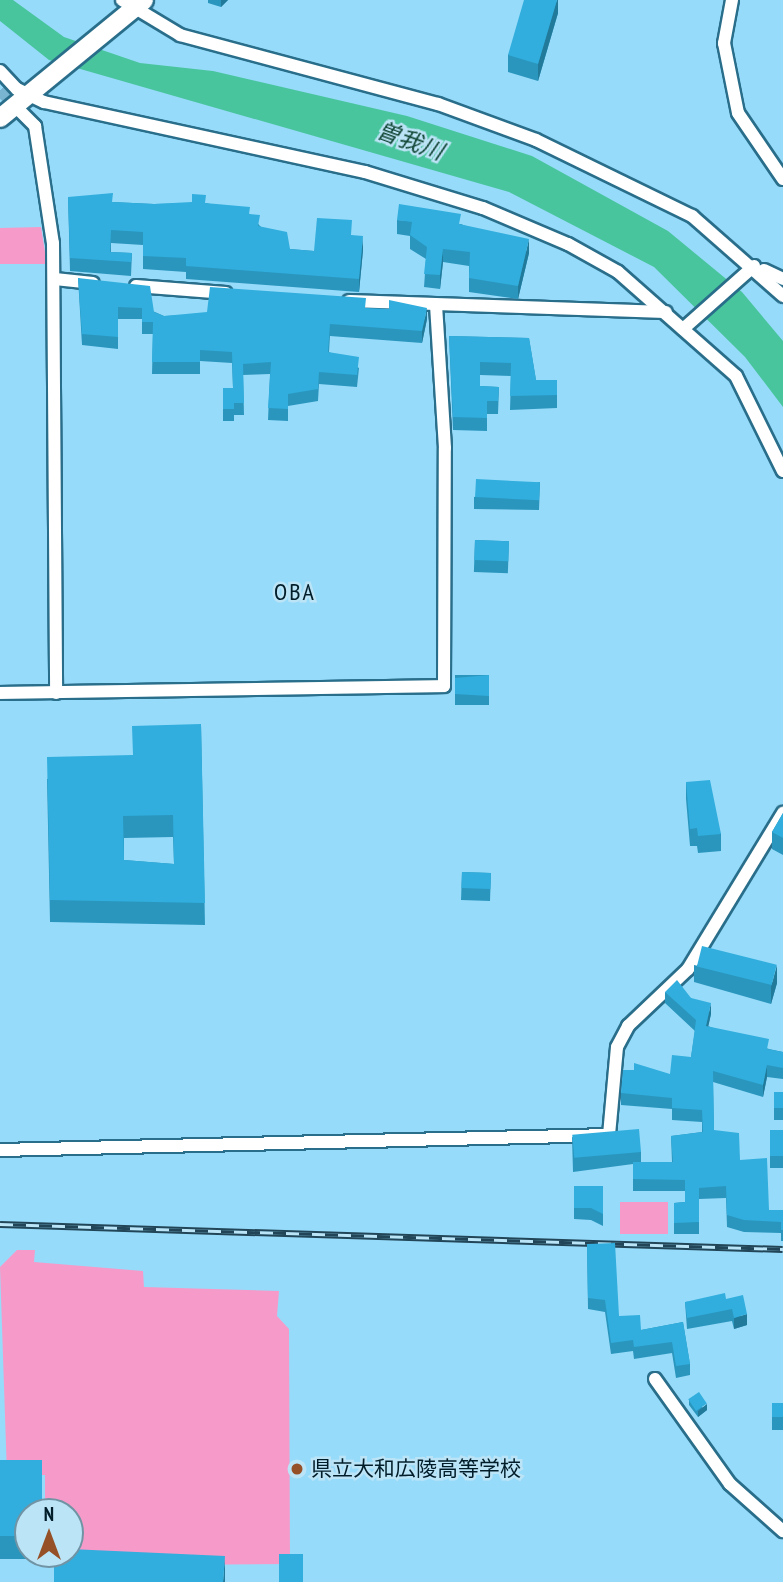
<!DOCTYPE html>
<meta charset="utf-8">
<style>
body{margin:0}
#map{position:relative;width:783px;height:1582px;overflow:hidden;background:#97dbfa;font-family:"PT Sans Narrow","Noto Sans JP",sans-serif}
div>[style]{position:absolute}
[style*='--x']{left:calc(var(--x)*1px);top:calc(var(--y)*1px);width:calc(var(--w)*1px);rotate:calc(var(--a)*1deg)}
.green>*{inset:0;background:#f69bc9;transform-origin:0 0}
.water>*{inset:0;background:#49c59e}
.street-tunnel>*{height:12px;margin-top:-6px;transform-origin:0;background:repeating-linear-gradient(90deg,#79b5d0 0 12px,transparent 0 18px)}
.roads{filter:drop-shadow(2px 0 #296e8a) drop-shadow(-2px 0 #296e8a) drop-shadow(0 2px #296e8a) drop-shadow(0 -2px #296e8a)}
.street>*{height:12px;margin:-6px;padding:0 6px;transform-origin:6px;border-radius:6px;background:#fff}
.secondary>*{height:18px;margin:-9px;padding:0 9px;transform-origin:9px;border-radius:9px;background:#fff}
.rail>*{height:7px;margin-top:-3.5px;transform-origin:0;background:repeating-linear-gradient(90deg,#bce4f7 0 13px,#224657 0 26px);box-sizing:border-box;border-block:2px solid #224657}
.wall>*{inset:0;background:#2a96be;transform-origin:0 0}
.shaded-wall>*{inset:0;background:#227a9b}
.building>*{inset:0;background:#31aedd;transform-origin:0 0}
.dots>*{width:19px;height:19px;translate:-50% -50%;box-sizing:border-box;border:4px solid #bce4f7;border-radius:50%}
span{translate:-50% -50%;white-space:nowrap;text-align:center;line-height:1.15;-webkit-text-stroke:5px #bce4f7;paint-order:stroke}
.poi-label{font-size:21px;color:#011d29}
.left{translate:0 -50%;text-align:left}
.water-label{font-size:23px;color:#114635;font-style:italic}
.quarter-label{font-size:24px;color:#011d29;letter-spacing:2px}
.north{position:absolute;left:14px;top:1498px;width:70px;height:70px;box-sizing:border-box;background:#bce4f7;border:2px solid #7194a5;border-radius:50%;rotate:0deg;font-size:19px;font-weight:700;line-height:28px;text-align:center;color:#011d29}
.north::after{content:'';display:block;margin:auto;width:24px;height:32px;background:#965028;clip-path:polygon(50% 0,100% 100%,50% 72%,0 100%)}
</style>
<div id="map">
<div class="green">
<div style="clip-path:polygon(41px 227px,47px 264px,0 264px,0 228px)"></div>
<div style="left:620px;top:1202px;width:48px;height:32px"></div>
<div style="clip-path:polygon(17px 1250px,35px 1250px,34px 1262px,143px 1271px,144px 1287px,279px 1291px,277px 1316px,289px 1329px,290px 1564px,45px 1566px,45px 1554px,70px 1554px,70px 1512px,45px 1512px,45px 1475px,7px 1475px,0 1267px)"></div>
</div>
<div class="water">
<div style="clip-path:polygon(0 0,13px 0,64px 37px,140px 63px,213px 71px,407px 116px,532px 156px,668px 231px,742px 292px,783px 341px,783px 407px,745px 357px,654px 267px,509px 192px,49px 60px,0 21px)"></div>
</div>
<div class="street-tunnel">
<div style="--x:0;--y:90;--w:28;--a:46"></div>
</div>
<div class="roads">
<div class="street">
<div style="--x:122;--y:0;--w:68;--a:31.1"></div>
<div style="--x:180;--y:35;--w:267;--a:15"></div>
<div style="--x:438;--y:104;--w:104;--a:20.2"></div>
<div style="--x:536;--y:140;--w:174;--a:26"></div>
<div style="--x:692;--y:216;--w:121;--a:41.3"></div>
<div style="--x:732;--y:0;--w:44;--a:100.5"></div>
<div style="--x:724;--y:43;--w:71;--a:78.7"></div>
<div style="--x:738;--y:113;--w:80;--a:55.7"></div>
<div style="--x:0;--y:71;--w:25;--a:47"></div>
<div style="--x:17;--y:89;--w:30;--a:26"></div>
<div style="--x:44;--y:102;--w:329;--a:12.3"></div>
<div style="--x:365;--y:172;--w:123;--a:17"></div>
<div style="--x:483;--y:208;--w:92;--a:23"></div>
<div style="--x:568;--y:244;--w:57;--a:29.2"></div>
<div style="--x:618;--y:272;--w:157;--a:41.4"></div>
<div style="--x:736;--y:376;--w:106;--a:63.7"></div>
<div style="--x:19;--y:110;--w:23;--a:45"></div>
<div style="--x:35;--y:126;--w:118;--a:81.3"></div>
<div style="--x:53;--y:243;--w:450;--a:89.6"></div>
<div style="--x:764;--y:270;--w:21;--a:25"></div>
<div style="--x:55;--y:279;--w:38;--a:6"></div>
<div style="--x:136;--y:286;--w:90;--a:4.4"></div>
<div style="--x:349;--y:301;--w:317;--a:2"></div>
<div style="--x:683;--y:329;--w:95;--a:-41.6"></div>
<div style="--x:0;--y:693;--w:444;--a:-0.9"></div>
<div style="--x:444;--y:686;--w:238;--a:-89.8"></div>
<div style="--x:445;--y:448;--w:142;--a:-93.6"></div>
<div style="--x:0;--y:1150;--w:609;--a:-1.41"></div>
<div style="--x:609;--y:1135;--w:88;--a:-84.8"></div>
<div style="--x:617;--y:1047;--w:24;--a:-62"></div>
<div style="--x:628;--y:1026;--w:83;--a:-43.5"></div>
<div style="--x:688;--y:969;--w:183;--a:-58.7"></div>
<div style="--x:655;--y:1379;--w:129;--a:54.5"></div>
<div style="--x:730;--y:1484;--w:71;--a:41.6"></div>
</div>
<div class="secondary">
<div style="--x:0;--y:118;--w:186;--a:-39.3"></div>
</div>
</div>
<div class="rail">
<div style="--x:0;--y:1224;--w:783;--a:1.83"></div>
</div>
<div class="wall">
<div style="clip-path:polygon(208px 0,228px 0,221px 7px,208px 3px)"></div>
<div style="clip-path:polygon(558px 0,558px 13px,538px 81px,508px 72px,508px 55px)"></div>
<div style="clip-path:polygon(68px 197px,113px 202px,154px 204px,206px 203px,250px 214px,260px 226px,290px 249px,314px 251px,352px 235px,363px 250px,359px 292px,186px 279px,186px 272px,143px 269px,143px 245px,111px 243px,111px 252px,132px 253px,131px 276px,70px 271px)"></div>
<div style="clip-path:polygon(397px 220px,461px 224px,529px 253px,518px 299px,469px 292px,469px 266px,443px 262px,440px 289px,424px 287px,426px 259px,410px 249px,410px 236px,397px 234px)"></div>
<div style="clip-path:polygon(78px 278px,164px 316px,366px 308px,427px 319px,422px 343px,330px 336px,329px 352px,359px 368px,357px 387px,319px 384px,318px 401px,288px 406px,288px 421px,268px 420px,270px 374px,243px 375px,244px 415px,234px 415px,234px 421px,223px 421px,223px 388px,233px 388px,232px 363px,200px 361px,200px 374px,152px 374px,153px 334px,142px 334px,142px 319px,118px 319px,118px 349px,82px 345px)"></div>
<div style="clip-path:polygon(449px 336px,529px 338px,536px 380px,557px 380px,557px 408px,510px 410px,511px 376px,480px 375px,480px 386px,499px 387px,498px 414px,487px 414px,487px 431px,453px 430px)"></div>
<div style="clip-path:polygon(540px 482px,539px 510px,474px 509px,474px 497px)"></div>
<div style="left:475px;top:540px;width:34px;height:32px;rotate:2deg"></div>
<div style="left:489px;top:675px;width:30px;height:34px;rotate:90deg"></div>
<div style="clip-path:polygon(evenodd,201px 724px,205px 925px,50px 922px,47px 779px,133px 755px,201px 724px,173px 837px,174px 864px,124px 860px,124px 838px,173px 837px)"></div>
<div style="clip-path:polygon(686px 782px,721px 834px,721px 851px,698px 853px,697px 846px,690px 846px,686px 799px)"></div>
<div style="clip-path:polygon(783px 813px,783px 855px,772px 849px,772px 832px)"></div>
<div style="left:462px;top:872px;width:29px;height:28px;rotate:2deg"></div>
<div style="clip-path:polygon(694px 965px,777px 983px,771px 1004px,694px 982px)"></div>
<div style="clip-path:polygon(665px 992px,691px 998px,711px 1014px,708px 1026px,769px 1049px,783px 1052px,783px 1079px,767px 1077px,763px 1097px,713px 1082px,714px 1130px,740px 1160px,769px 1210px,783px 1210px,783px 1241px,781px 1241px,781px 1233px,744px 1232px,727px 1227px,726px 1198px,699px 1199px,699px 1234px,674px 1234px,674px 1203px,685px 1202px,685px 1191px,633px 1191px,633px 1164px,573px 1172px,572px 1137px,641px 1152px,641px 1162px,672px 1162px,671px 1136px,702px 1132px,702px 1122px,672px 1120px,672px 1109px,621px 1105px,621px 1093px,670px 1074px,691px 1057px,695px 1031px,665px 1003px)"></div>
<div style="left:774px;top:1092px;width:9px;height:28px"></div>
<div style="left:770px;top:1130px;width:13px;height:38px"></div>
<div style="clip-path:polygon(574px 1186px,603px 1186px,603px 1226px,591px 1220px,574px 1219px)"></div>
<div style="clip-path:polygon(587px 1244px,619px 1316px,641px 1330px,683px 1322px,690px 1364px,690px 1375px,676px 1378px,672px 1353px,634px 1359px,633px 1351px,611px 1354px,605px 1312px,588px 1309px)"></div>
<div style="clip-path:polygon(726px 1299px,747px 1325px,734px 1329px,732px 1321px,687px 1329px,685px 1302px)"></div>
<div style="clip-path:polygon(689px 1400px,707px 1410px,698px 1417px,689px 1405px)"></div>
<div style="left:772px;top:1403px;width:11px;height:27px"></div>
<div style="clip-path:polygon(0 1460px,28px 1512px,28px 1554px,42px 1554px,42px 1559px,0 1559px)"></div>
</div>
<div class="shaded-wall">
<div style="clip-path:polygon(221px 0,228px 0,221px 7px)"></div>
<div style="clip-path:polygon(557px 0,558px 0,558px 13px,538px 81px,538px 64px)"></div>
<div style="clip-path:polygon(363px 236px,363px 250px,359px 292px,359px 279px)"></div>
<div style="clip-path:polygon(529px 239px,529px 253px,518px 299px,518px 286px)"></div>
<div style="clip-path:polygon(443px 249px,443px 262px,440px 289px,440px 275px)"></div>
<div style="clip-path:polygon(427px 308px,427px 319px,422px 343px,422px 331px)"></div>
<div style="clip-path:polygon(777px 965px,777px 983px,771px 1004px,771px 987px)"></div>
<div style="clip-path:polygon(711px 1003px,711px 1014px,706px 1037px,706px 1026px)"></div>
<div style="clip-path:polygon(767px 1065px,767px 1077px,763px 1097px,763px 1085px)"></div>
<div style="clip-path:polygon(747px 1314px,747px 1325px,734px 1329px,734px 1318px)"></div>
<div style="clip-path:polygon(707px 1404px,707px 1410px,698px 1417px,698px 1411px)"></div>
<div style="clip-path:polygon(225px 1556px,225px 1582px,223px 1582px)"></div>
</div>
<div class="building">
<div style="clip-path:polygon(524px 0,557px 0,538px 64px,508px 55px)"></div>
<div style="clip-path:polygon(113px 193px,112px 202px,154px 204px,192px 202px,192px 194px,206px 195px,205px 203px,250px 207px,249px 214px,260px 215px,258px 226px,287px 232px,290px 249px,314px 251px,317px 218px,352px 220px,351px 235px,363px 236px,359px 279px,186px 266px,186px 258px,143px 256px,143px 232px,111px 230px,110px 252px,132px 253px,131px 262px,70px 258px,68px 197px)"></div>
<div style="clip-path:polygon(399px 204px,461px 214px,459px 224px,529px 239px,518px 286px,469px 278px,470px 252px,443px 249px,440px 275px,424px 274px,427px 247px,410px 235px,412px 222px,397px 220px)"></div>
<div style="clip-path:polygon(78px 278px,150px 286px,154px 312px,164px 316px,207px 312px,210px 287px,366px 298px,365px 308px,389px 309px,389px 300px,427px 308px,422px 331px,330px 324px,328px 352px,359px 357px,357px 375px,319px 372px,318px 389px,288px 394px,288px 409px,268px 408px,271px 362px,243px 364px,244px 403px,234px 403px,234px 409px,223px 409px,223px 388px,233px 388px,232px 352px,200px 350px,200px 362px,152px 362px,153px 322px,142px 322px,142px 308px,118px 307px,118px 337px,82px 334px)"></div>
<div style="clip-path:polygon(449px 336px,529px 338px,536px 380px,557px 380px,557px 395px,510px 396px,511px 363px,480px 362px,480px 386px,499px 387px,498px 401px,487px 401px,487px 418px,453px 417px)"></div>
<div style="left:476px;top:479px;width:64px;height:18px;rotate:3deg"></div>
<div style="left:475px;top:540px;width:34px;height:20px;rotate:2deg"></div>
<div style="clip-path:polygon(489px 675px,489px 696px,455px 694px,455px 678px)"></div>
<div style="clip-path:polygon(evenodd,201px 724px,205px 903px,50px 900px,47px 757px,133px 755px,132px 726px,201px 724px,173px 815px,174px 864px,124px 860px,123px 816px,173px 815px)"></div>
<div style="clip-path:polygon(710px 780px,721px 834px,698px 836px,697px 828px,690px 829px,686px 782px)"></div>
<div style="clip-path:polygon(783px 813px,783px 838px,772px 832px)"></div>
<div style="left:462px;top:872px;width:29px;height:16px;rotate:2deg"></div>
<div style="left:702px;top:946px;width:77px;height:21px;rotate:14deg"></div>
<div style="clip-path:polygon(677px 980px,691px 998px,711px 1003px,706px 1026px,769px 1039px,767px 1049px,783px 1052px,783px 1068px,767px 1065px,763px 1085px,713px 1071px,714px 1130px,739px 1133px,740px 1160px,767px 1158px,769px 1210px,783px 1210px,783px 1230px,781px 1230px,781px 1222px,744px 1220px,727px 1215px,726px 1186px,699px 1188px,699px 1222px,674px 1223px,674px 1203px,685px 1202px,685px 1180px,633px 1179px,633px 1162px,673px 1162px,671px 1136px,703px 1132px,702px 1110px,672px 1108px,672px 1098px,621px 1093px,623px 1070px,634px 1070px,634px 1063px,670px 1074px,672px 1055px,691px 1057px,696px 1020px,665px 992px)"></div>
<div style="left:774px;top:1092px;width:9px;height:16px"></div>
<div style="left:639px;top:1129px;width:23px;height:67px;rotate:85deg"></div>
<div style="left:770px;top:1130px;width:13px;height:26px"></div>
<div style="clip-path:polygon(574px 1186px,603px 1186px,603px 1214px,591px 1208px,574px 1208px)"></div>
<div style="clip-path:polygon(615px 1243px,619px 1316px,640px 1315px,641px 1330px,683px 1322px,690px 1364px,676px 1366px,672px 1342px,634px 1347px,633px 1340px,611px 1343px,605px 1300px,588px 1298px,587px 1244px)"></div>
<div style="clip-path:polygon(725px 1293px,726px 1299px,743px 1295px,747px 1314px,734px 1318px,732px 1309px,687px 1318px,685px 1302px)"></div>
<div style="left:699px;top:1392px;width:14px;height:13px;rotate:56deg"></div>
<div style="left:772px;top:1403px;width:11px;height:14px"></div>
<div style="clip-path:polygon(0 1460px,42px 1460px,42px 1512px,28px 1512px,28px 1536px,0 1536px)"></div>
<div style="clip-path:polygon(70px 1549px,225px 1556px,223px 1582px,54px 1582px,54px 1554px,70px 1554px)"></div>
<div style="left:279px;top:1554px;width:24px;height:28px"></div>
</div>
<div class="dots">
<div style="left:297px;top:1469px;background:#965028"></div>
</div>
<div class="poi-label">
<span class="left" style="left:311px;top:1469px">県立大和広陵高等学校</span>
</div>
<div class="water-label">
<span style="left:410px;top:141px;rotate:20deg">曽我川</span>
</div>
<div class="quarter-label">
<span style="left:295px;top:592px">OBA</span>
</div>
<div class="north">N</div>
</div>
